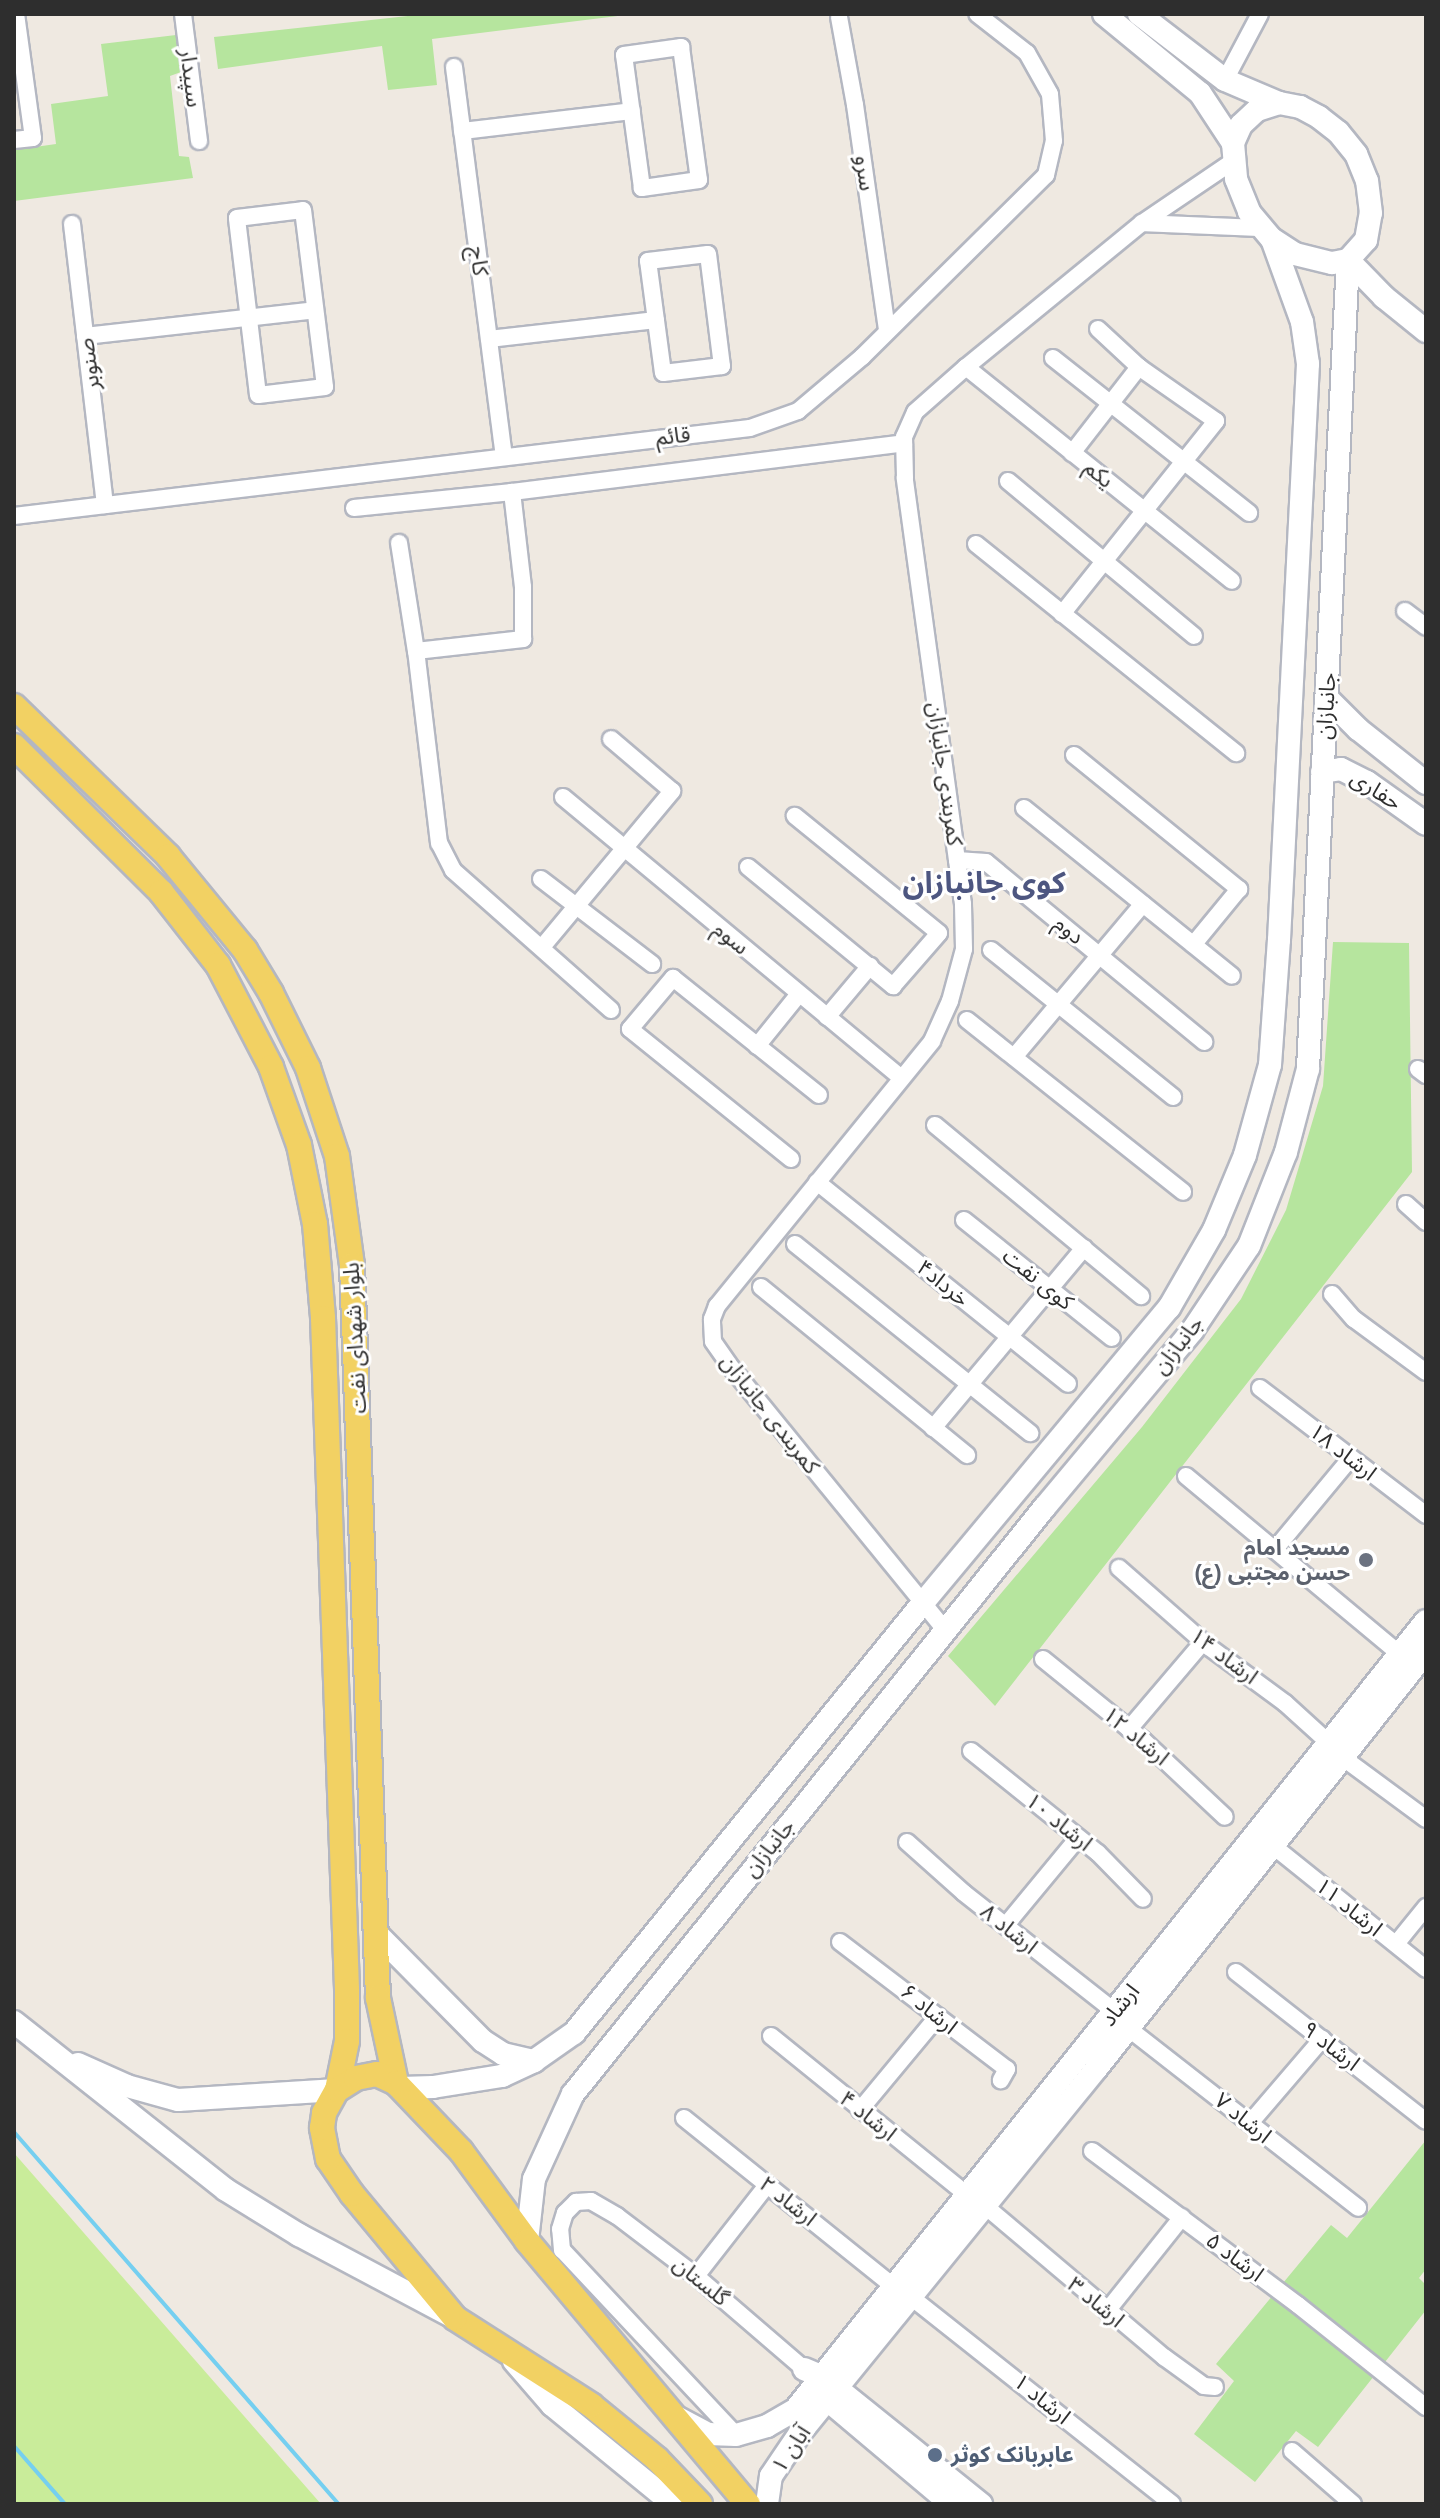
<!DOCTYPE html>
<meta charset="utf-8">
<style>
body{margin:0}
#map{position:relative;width:1440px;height:2518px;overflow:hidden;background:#efe9e1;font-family:Helvetica,"Noto Sans Arabic",sans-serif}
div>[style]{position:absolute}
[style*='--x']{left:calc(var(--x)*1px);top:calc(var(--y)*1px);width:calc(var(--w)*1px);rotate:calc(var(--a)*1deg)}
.green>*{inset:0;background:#b6e59e}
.pitch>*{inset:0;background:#c9ec9a}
.stream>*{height:4px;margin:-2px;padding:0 2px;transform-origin:2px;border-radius:2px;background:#75cff0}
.roads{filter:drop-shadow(2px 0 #b4b7c1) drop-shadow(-2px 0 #b4b7c1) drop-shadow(0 2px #b4b7c1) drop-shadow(0 -2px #b4b7c1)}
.street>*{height:16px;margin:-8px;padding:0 8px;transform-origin:8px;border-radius:8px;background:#fff}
.secondary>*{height:22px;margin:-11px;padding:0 11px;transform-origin:11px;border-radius:11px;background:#fff}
.primary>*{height:24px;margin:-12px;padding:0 12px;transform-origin:12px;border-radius:12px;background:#f2d163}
.dots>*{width:22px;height:22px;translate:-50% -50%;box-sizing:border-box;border:4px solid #fff;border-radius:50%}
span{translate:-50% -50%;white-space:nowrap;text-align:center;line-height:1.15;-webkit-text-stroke:6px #fff;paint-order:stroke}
.street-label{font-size:22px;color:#2e2e2e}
.worship-label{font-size:22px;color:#5b616d;font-weight:700}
.right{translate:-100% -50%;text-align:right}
.service-label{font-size:22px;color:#4e5e75;font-weight:700}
.left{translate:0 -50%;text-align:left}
.district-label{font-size:30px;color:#4d5680;font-weight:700}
.frame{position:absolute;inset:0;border:16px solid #2e2e2e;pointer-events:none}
</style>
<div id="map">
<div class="green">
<div style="clip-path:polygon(426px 14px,634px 14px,432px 39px,437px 85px,388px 90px,382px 46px,218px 69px,214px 37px)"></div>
<div style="clip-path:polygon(176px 35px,181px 72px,170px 76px,179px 156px,189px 157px,193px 178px,14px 201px,14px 150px,56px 144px,51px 104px,108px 96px,101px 44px)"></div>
<div style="clip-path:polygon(1333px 942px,1409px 943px,1412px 1172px,995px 1706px,948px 1656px,1142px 1427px,1241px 1299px,1286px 1210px,1323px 1086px)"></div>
<div style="clip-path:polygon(1426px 2140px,1426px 2269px,1419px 2278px,1426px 2285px,1426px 2310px,1318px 2447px,1296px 2431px,1255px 2482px,1194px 2434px,1234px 2381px,1216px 2364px,1331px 2225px,1347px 2238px)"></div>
</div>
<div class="pitch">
<div style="clip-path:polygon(14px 2153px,321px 2504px,14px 2504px)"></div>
</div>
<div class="stream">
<div style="--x:14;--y:2132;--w:494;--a:48.9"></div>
<div style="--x:14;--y:2446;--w:77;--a:48.7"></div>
</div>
<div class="roads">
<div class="street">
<div style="--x:183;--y:14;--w:128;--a:82.8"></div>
<div style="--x:839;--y:17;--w:89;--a:79.7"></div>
<div style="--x:855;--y:105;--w:228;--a:81.9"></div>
<div style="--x:681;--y:47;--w:134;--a:82.3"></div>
<div style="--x:699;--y:180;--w:58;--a:172"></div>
<div style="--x:642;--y:188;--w:134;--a:-97.7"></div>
<div style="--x:624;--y:55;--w:58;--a:-8"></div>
<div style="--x:454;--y:67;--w:391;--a:82.7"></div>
<div style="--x:1225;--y:80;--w:75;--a:-62.1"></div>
<div style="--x:462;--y:131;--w:171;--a:-6.7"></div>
<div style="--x:14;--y:140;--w:19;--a:-6"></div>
<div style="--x:33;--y:138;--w:125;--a:-97.8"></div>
<div style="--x:303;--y:210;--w:178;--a:82.9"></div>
<div style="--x:325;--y:387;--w:67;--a:173.2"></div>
<div style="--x:258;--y:395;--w:178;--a:-96.8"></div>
<div style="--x:237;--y:218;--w:66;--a:-6.9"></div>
<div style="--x:1142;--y:223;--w:121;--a:2.4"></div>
<div style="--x:72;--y:224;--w:283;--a:83.3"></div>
<div style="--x:708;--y:254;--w:113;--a:82.9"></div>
<div style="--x:722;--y:366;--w:59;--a:173.2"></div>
<div style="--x:663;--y:373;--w:113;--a:-97.6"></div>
<div style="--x:648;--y:261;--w:60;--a:-6.7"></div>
<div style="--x:1098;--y:329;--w:56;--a:42.8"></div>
<div style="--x:85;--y:336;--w:231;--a:-6.4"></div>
<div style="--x:489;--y:339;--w:168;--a:-6.5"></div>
<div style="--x:1053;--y:358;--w:250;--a:38.3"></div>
<div style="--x:966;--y:367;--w:341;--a:38.8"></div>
<div style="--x:1008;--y:481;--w:242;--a:39.8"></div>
<div style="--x:354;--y:508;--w:159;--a:-5.8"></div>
<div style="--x:14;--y:516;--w:741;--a:-6.82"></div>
<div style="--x:750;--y:428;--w:51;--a:-19.5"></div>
<div style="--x:798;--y:411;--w:84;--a:-40.2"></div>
<div style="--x:862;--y:357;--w:259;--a:-44.7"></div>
<div style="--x:1046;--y:175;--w:35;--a:-77"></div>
<div style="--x:1054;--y:141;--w:47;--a:-94.9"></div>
<div style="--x:1050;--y:94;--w:47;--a:-119.3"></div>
<div style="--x:1027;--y:53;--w:63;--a:-142"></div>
<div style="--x:399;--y:543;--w:109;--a:81.1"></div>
<div style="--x:976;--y:544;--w:334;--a:38.8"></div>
<div style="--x:1405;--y:611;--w:26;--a:37"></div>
<div style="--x:1062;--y:614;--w:247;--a:-51.4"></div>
<div style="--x:1216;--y:421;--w:94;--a:-145"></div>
<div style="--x:1139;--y:367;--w:109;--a:127.9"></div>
<div style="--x:1074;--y:755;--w:213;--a:39.1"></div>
<div style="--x:1239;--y:889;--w:72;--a:129.4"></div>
<div style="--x:563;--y:797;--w:440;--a:39.7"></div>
<div style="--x:1024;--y:808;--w:267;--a:38.9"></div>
<div style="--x:957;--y:860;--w:29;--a:4"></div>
<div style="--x:986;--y:862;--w:283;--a:39.5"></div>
<div style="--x:748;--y:867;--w:188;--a:39.4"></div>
<div style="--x:893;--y:986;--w:70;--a:-49"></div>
<div style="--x:939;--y:933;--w:186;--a:-140.9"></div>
<div style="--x:541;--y:879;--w:140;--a:37.4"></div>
<div style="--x:543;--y:946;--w:202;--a:-50.2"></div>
<div style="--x:672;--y:791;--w:80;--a:-139.6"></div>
<div style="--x:991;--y:950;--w:234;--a:38.9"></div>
<div style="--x:611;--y:1010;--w:211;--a:-138.5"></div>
<div style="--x:453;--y:870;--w:30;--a:-117"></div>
<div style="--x:439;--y:843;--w:193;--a:-96.8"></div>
<div style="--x:416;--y:651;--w:108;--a:-6.4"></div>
<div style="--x:523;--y:639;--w:52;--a:-90"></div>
<div style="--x:523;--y:587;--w:96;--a:-96.6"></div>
<div style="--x:512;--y:492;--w:395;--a:-7.1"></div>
<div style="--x:827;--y:1017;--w:67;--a:-49.9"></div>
<div style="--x:967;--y:1020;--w:276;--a:38.5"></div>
<div style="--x:757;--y:1046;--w:67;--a:-51.1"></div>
<div style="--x:1014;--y:1057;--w:200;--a:-49.9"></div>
<div style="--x:1418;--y:1069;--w:10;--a:37"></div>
<div style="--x:935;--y:1125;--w:268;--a:39.7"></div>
<div style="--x:791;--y:1159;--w:207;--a:-141.1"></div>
<div style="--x:630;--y:1029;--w:67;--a:-49.9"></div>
<div style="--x:673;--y:978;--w:187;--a:38.7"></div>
<div style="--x:817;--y:1182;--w:322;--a:38.8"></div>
<div style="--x:1406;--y:1204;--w:27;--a:42"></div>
<div style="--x:964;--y:1220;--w:189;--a:38.6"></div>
<div style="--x:795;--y:1244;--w:302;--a:38.8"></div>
<div style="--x:761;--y:1287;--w:266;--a:39.2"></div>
<div style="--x:1332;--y:1294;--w:33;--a:49"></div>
<div style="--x:1354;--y:1319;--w:89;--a:36.4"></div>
<div style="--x:1260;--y:1388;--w:209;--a:37.4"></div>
<div style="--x:933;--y:1428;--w:235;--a:-50"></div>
<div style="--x:1186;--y:1476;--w:278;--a:39.8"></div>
<div style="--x:1276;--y:1548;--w:116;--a:-50.3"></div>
<div style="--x:1119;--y:1568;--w:120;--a:41.3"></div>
<div style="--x:1209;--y:1647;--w:94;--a:36.4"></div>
<div style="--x:1285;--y:1703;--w:59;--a:42.3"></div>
<div style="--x:946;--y:1631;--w:337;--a:-129.2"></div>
<div style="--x:733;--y:1370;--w:35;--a:-125"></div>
<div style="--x:713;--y:1341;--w:22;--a:-93"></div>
<div style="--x:712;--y:1319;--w:14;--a:-69"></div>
<div style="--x:717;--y:1306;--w:341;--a:-50.9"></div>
<div style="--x:932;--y:1041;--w:44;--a:-65.8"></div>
<div style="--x:950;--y:1001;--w:54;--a:-74.9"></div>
<div style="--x:964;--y:949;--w:45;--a:-91.3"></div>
<div style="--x:963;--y:904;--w:430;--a:-97.8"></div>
<div style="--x:905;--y:478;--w:41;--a:-91.4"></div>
<div style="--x:904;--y:437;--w:27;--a:-66"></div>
<div style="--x:915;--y:412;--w:68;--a:-41.4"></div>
<div style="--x:966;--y:367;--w:227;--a:-39.3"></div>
<div style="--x:1142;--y:223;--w:112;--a:-34.1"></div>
<div style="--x:1043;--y:1659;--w:129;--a:39"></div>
<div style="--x:1143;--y:1740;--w:112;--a:43.2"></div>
<div style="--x:1129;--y:1729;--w:114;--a:-49.6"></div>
<div style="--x:971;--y:1751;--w:163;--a:38.8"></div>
<div style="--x:1098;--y:1853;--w:64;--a:45.6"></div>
<div style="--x:1342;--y:1757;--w:104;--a:36.4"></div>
<div style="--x:907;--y:1842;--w:76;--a:41.8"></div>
<div style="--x:964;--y:1893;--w:191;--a:38.2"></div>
<div style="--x:1272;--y:1845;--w:198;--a:38.8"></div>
<div style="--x:1006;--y:1925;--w:113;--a:-50.4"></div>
<div style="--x:840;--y:1942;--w:210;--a:37.3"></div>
<div style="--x:1007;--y:2069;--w:13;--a:119"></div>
<div style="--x:1396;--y:1944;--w:48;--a:-51"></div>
<div style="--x:1236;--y:1972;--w:241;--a:38.1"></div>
<div style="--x:1128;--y:2028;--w:292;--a:38"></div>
<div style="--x:771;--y:2036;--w:251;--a:39"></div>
<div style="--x:860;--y:2110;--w:122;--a:-50.3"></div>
<div style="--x:684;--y:2118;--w:267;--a:38.8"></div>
<div style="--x:1250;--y:2123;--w:111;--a:-49.4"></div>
<div style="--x:1092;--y:2151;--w:257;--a:36.8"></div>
<div style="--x:1298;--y:2305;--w:164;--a:38.6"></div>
<div style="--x:984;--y:2205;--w:236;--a:40.2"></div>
<div style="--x:1164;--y:2357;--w:49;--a:35.9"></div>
<div style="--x:1204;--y:2386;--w:11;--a:5"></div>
<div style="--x:696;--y:2276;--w:115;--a:-52"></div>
<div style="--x:911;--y:2297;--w:333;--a:38.4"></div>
<div style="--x:1107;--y:2311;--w:120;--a:-51.4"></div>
<div style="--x:736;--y:2435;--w:254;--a:-133.2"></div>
<div style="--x:562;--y:2250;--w:21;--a:-95"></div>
<div style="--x:560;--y:2229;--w:17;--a:-73"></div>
<div style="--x:565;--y:2213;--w:16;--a:-45"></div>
<div style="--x:576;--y:2202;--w:15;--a:-4"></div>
<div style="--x:591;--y:2201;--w:30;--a:30"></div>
<div style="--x:617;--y:2216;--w:99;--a:37.2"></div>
<div style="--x:696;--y:2276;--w:143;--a:40.7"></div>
<div style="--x:1292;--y:2451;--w:81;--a:41"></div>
</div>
<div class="secondary">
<div style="--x:1104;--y:14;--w:124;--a:39.5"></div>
<div style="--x:1200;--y:93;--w:60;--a:56.6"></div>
<div style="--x:1233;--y:143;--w:36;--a:85"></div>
<div style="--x:1236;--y:179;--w:35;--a:68"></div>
<div style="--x:1249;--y:212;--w:35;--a:50"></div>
<div style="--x:1272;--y:239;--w:27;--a:33"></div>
<div style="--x:1295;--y:254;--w:38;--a:14"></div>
<div style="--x:1332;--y:263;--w:16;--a:-11"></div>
<div style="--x:1348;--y:260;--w:27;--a:-48"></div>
<div style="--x:1366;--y:240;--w:27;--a:-80"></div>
<div style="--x:1371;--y:213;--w:32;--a:-97"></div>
<div style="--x:1367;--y:181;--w:29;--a:-112"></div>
<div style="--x:1356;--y:154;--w:28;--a:-129"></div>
<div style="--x:1338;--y:132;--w:24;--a:-142"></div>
<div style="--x:1319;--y:117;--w:21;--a:-152"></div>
<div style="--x:1300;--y:107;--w:21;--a:-169"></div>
<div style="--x:1279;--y:103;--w:23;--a:162"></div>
<div style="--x:1257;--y:110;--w:22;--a:137"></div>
<div style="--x:1241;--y:125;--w:20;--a:114"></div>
<div style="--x:1139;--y:14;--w:108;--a:37.5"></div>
<div style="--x:1225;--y:80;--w:59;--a:23.1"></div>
<div style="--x:1348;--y:260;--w:52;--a:45.8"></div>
<div style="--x:1384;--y:297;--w:54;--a:39"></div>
<div style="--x:1327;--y:698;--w:44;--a:45"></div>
<div style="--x:1358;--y:729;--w:87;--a:38.5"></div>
<div style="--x:1322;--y:772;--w:19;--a:-9"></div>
<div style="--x:1341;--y:769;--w:29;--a:27"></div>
<div style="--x:1367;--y:782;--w:72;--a:35.4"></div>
<div style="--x:375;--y:1932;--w:153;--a:45.3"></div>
<div style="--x:483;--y:2041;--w:24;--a:33"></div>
<div style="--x:503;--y:2054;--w:32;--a:13"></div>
<div style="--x:14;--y:2022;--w:270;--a:38.4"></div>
<div style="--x:226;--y:2190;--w:86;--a:31.7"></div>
<div style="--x:299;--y:2235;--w:174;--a:28"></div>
<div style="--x:78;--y:2064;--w:54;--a:24.2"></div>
<div style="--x:127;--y:2086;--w:53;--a:15.4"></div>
<div style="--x:178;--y:2100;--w:159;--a:-3.6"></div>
<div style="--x:401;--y:2088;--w:32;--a:-2"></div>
<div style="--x:433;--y:2087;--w:70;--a:-9.1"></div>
<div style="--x:502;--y:2076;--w:35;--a:-25"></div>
<div style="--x:534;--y:2061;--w:49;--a:-35"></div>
<div style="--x:574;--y:2033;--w:552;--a:-50.95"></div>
<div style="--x:922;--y:1604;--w:386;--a:-50.2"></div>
<div style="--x:1169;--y:1308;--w:90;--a:-60"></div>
<div style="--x:1214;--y:1230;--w:81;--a:-67.5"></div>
<div style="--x:1245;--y:1155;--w:93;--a:-74.5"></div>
<div style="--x:1270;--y:1065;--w:125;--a:-85.9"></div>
<div style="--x:1279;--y:940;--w:577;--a:-87.12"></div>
<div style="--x:1308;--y:364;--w:42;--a:-98.1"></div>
<div style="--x:1302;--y:322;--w:88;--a:-109.9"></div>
<div style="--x:527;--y:2241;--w:62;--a:-83.6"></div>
<div style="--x:534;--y:2179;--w:94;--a:-65.4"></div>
<div style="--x:573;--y:2094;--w:752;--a:-51.21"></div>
<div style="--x:1044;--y:1508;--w:231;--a:-50.1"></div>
<div style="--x:1192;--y:1331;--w:102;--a:-56.2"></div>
<div style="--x:1249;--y:1246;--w:101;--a:-68.5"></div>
<div style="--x:1286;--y:1152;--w:86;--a:-75.2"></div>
<div style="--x:1308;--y:1069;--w:810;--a:-87.17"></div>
<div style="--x:514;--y:2361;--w:58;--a:49.2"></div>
<div style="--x:552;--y:2405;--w:156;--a:39.3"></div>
<div style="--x:804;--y:2369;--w:21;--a:23"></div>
<div style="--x:823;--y:2377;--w:203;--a:38.8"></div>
<div style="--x:817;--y:2391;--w:175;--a:40.1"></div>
<div style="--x:678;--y:2418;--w:34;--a:28"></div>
<div style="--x:708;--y:2434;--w:28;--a:2"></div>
<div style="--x:736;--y:2435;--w:32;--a:-16"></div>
<div style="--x:767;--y:2426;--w:32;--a:-30"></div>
<div style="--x:795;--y:2410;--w:1010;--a:-51.35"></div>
<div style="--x:767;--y:2504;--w:28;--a:-82"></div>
<div style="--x:771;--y:2476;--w:52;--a:-56"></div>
<div style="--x:800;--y:2433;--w:469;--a:-50.9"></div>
<div style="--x:1096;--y:2069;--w:532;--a:-51.64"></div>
</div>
<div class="primary">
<div style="--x:14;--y:706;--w:215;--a:44.2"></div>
<div style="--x:168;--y:856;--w:122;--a:50.7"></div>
<div style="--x:245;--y:950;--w:50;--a:58.8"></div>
<div style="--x:271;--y:993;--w:84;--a:63.7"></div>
<div style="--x:308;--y:1068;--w:93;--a:71.8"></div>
<div style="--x:337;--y:1156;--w:110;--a:82.2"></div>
<div style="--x:352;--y:1265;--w:733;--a:87.97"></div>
<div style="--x:378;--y:1998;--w:87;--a:78"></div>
<div style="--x:14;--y:746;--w:207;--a:44.8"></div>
<div style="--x:161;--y:892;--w:93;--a:52"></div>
<div style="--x:218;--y:965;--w:115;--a:62.5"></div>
<div style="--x:271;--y:1067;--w:83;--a:70.3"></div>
<div style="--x:299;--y:1145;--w:81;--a:78.6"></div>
<div style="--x:315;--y:1224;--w:94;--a:85.1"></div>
<div style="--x:323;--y:1318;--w:672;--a:87.95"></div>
<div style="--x:347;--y:1990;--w:51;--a:90"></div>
<div style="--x:347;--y:2041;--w:50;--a:101.5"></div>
<div style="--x:700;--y:2504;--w:62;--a:-133.7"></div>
<div style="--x:657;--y:2459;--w:85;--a:-140.7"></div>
<div style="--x:591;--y:2405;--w:161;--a:-147.4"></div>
<div style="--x:455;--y:2318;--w:161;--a:-129.7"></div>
<div style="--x:352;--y:2194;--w:42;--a:-124.4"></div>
<div style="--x:328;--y:2159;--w:32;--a:-101"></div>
<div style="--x:322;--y:2128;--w:15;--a:-82"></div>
<div style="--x:324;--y:2113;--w:26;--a:-61"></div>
<div style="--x:337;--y:2090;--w:22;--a:-32"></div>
<div style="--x:356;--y:2078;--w:21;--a:-11"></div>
<div style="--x:377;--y:2074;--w:21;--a:25"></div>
<div style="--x:396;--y:2083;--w:94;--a:46.3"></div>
<div style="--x:461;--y:2151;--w:112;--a:53.7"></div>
<div style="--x:527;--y:2241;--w:344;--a:50"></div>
</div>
</div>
<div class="dots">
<div style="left:1366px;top:1560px;background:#6b7280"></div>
<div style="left:935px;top:2455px;background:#5c6f8a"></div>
</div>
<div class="street-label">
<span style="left:191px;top:78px;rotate:83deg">سپیدار</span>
<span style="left:865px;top:173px;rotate:82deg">سرو</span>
<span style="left:479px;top:261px;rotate:83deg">کاج</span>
<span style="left:89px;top:364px;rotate:-97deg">صنوبر</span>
<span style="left:673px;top:436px;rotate:-6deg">قائم</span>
<span style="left:1099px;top:474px;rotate:39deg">یکم</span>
<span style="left:1326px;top:706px;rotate:-86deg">جانبازان</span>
<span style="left:945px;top:774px;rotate:82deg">کمربندی جانبازان</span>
<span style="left:1376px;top:790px;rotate:32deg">حفاری</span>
<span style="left:1069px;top:930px;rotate:39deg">دوم</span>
<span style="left:731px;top:938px;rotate:39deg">سوم</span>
<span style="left:1038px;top:1279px;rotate:39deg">کوی نفت</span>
<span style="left:943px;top:1283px;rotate:39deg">خرداد۴</span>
<span style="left:355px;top:1338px;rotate:-93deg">بلوار شهدای نفت</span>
<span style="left:1178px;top:1345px;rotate:-52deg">جانبازان</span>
<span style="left:770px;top:1414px;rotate:52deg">کمربندی جانبازان</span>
<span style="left:1343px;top:1452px;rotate:38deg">ارشاد ۱۸</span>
<span style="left:1224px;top:1656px;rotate:37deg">ارشاد ۱۴</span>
<span style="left:1136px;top:1736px;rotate:40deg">ارشاد ۱۲</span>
<span style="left:1059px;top:1822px;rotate:39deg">ارشاد ۱۰</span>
<span style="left:769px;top:1848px;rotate:-51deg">جانبازان</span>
<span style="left:1349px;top:1907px;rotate:39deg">ارشاد ۱۱</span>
<span style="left:1009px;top:1929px;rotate:39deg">ارشاد ۸</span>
<span style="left:1120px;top:2005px;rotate:-51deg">ارشاد</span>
<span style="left:929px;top:2009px;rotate:39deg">ارشاد ۶</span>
<span style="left:1331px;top:2046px;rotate:38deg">ارشاد ۹</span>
<span style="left:868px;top:2116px;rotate:39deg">ارشاد ۴</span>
<span style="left:1243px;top:2118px;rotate:39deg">ارشاد ۷</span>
<span style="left:788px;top:2201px;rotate:39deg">ارشاد ۲</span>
<span style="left:1235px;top:2257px;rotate:37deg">ارشاد ۵</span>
<span style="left:701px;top:2281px;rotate:39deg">گلستان</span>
<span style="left:1096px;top:2302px;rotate:40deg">ارشاد ۳</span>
<span style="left:1042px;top:2399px;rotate:39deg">ارشاد ۱</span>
<span style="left:791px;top:2449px;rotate:-56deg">آبان ۱</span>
</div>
<div class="worship-label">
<span class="right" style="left:1350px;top:1560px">مسجد امام<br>حسن مجتبی (ع)</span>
</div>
<div class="service-label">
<span class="left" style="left:951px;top:2455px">عابربانک کوثر</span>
</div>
<div class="district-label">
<span style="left:984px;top:883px">کوی جانبازان</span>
</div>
<div class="frame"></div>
</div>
